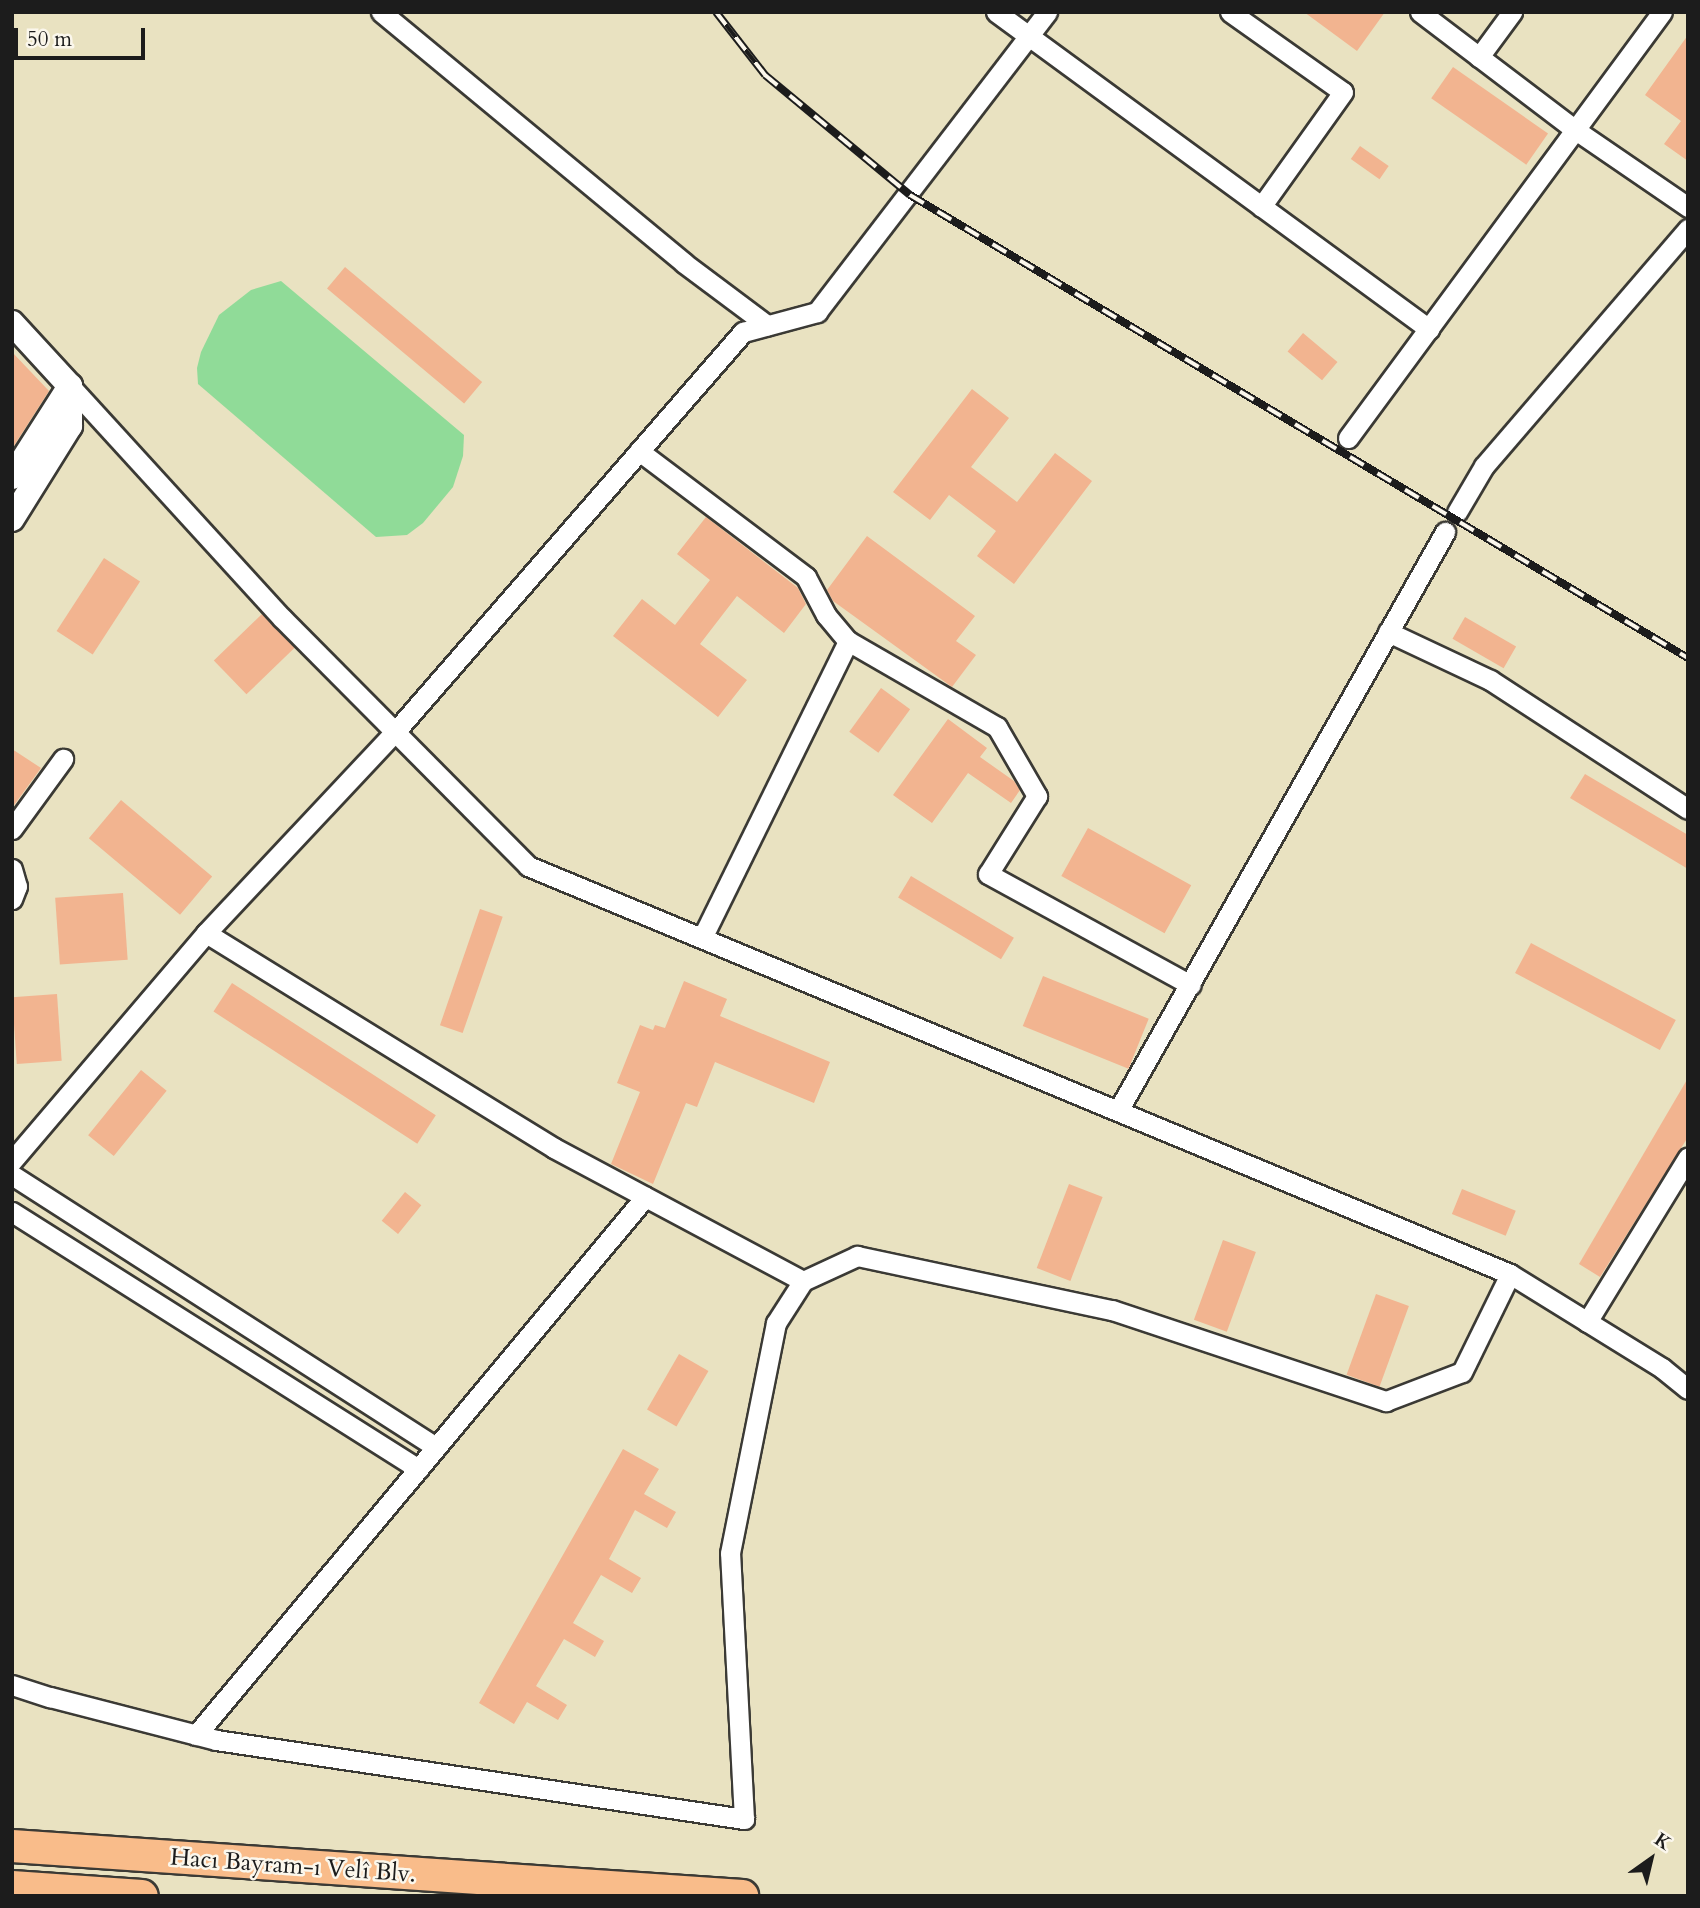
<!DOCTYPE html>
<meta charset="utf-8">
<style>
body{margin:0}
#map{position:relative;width:1700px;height:1908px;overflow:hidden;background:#e9e2c1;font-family:Cardo,serif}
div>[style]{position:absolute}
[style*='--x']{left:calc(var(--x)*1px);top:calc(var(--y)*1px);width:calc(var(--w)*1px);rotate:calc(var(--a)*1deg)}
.green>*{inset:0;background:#90db98}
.building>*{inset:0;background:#f2b490;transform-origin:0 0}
.roads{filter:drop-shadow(2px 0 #3b3a35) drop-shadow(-2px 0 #3b3a35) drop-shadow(0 2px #3b3a35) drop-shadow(0 -2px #3b3a35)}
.minor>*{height:19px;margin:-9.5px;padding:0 9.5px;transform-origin:9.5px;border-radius:9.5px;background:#fff}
.tertiary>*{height:24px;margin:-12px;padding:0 12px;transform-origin:12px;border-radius:12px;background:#fff}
.trunk>*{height:32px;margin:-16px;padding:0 16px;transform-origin:16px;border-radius:16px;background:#f9bc8a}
.rail>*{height:8px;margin-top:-4px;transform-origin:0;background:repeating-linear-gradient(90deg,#fbf7ec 0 16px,#1c1c1c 0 32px);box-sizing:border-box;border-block:2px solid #1c1c1c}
span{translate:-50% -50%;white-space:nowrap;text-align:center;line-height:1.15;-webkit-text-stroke:5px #fbf7ec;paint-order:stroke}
.street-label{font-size:24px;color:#1c1c1c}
.frame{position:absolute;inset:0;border:14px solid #1c1c1c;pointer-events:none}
.north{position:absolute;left:1616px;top:1824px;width:70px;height:70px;-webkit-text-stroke:5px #fbf7ec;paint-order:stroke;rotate:34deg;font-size:19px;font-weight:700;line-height:28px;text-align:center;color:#1c1c1c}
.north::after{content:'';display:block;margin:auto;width:24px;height:32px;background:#1c1c1c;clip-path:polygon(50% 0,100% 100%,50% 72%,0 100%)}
.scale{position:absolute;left:14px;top:28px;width:131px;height:32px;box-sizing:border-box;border:4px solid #1c1c1c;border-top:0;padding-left:9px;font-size:21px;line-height:24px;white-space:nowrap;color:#1c1c1c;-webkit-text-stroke:5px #fbf7ec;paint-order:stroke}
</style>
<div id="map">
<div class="green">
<div style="clip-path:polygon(281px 281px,464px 435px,463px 456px,453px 487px,423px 523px,407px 535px,376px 537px,198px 384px,197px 368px,201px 352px,219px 315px,251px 290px)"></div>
</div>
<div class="building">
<div style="clip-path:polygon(1304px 12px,1385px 12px,1357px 51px)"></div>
<div style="clip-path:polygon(1688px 35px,1688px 161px,1664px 144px,1681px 121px,1645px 95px)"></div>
<div style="left:1453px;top:67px;width:116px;height:38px;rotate:35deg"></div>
<div style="left:1360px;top:146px;width:35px;height:16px;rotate:35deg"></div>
<div style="left:345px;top:267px;width:179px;height:28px;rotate:40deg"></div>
<div style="left:1303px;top:333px;width:45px;height:24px;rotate:40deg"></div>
<div style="clip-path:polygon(12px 352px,49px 391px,12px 449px)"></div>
<div style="clip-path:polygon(972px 389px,1009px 418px,971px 467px,1017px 502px,1055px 453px,1092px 481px,1014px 584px,977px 556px,996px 531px,949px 495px,930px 520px,893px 492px)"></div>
<div style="clip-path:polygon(706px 517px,798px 588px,806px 604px,784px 633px,737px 596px,700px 644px,747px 680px,718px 717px,613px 636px,642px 599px,675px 625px,710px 580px,677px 554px)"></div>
<div style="clip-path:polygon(867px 536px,975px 616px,956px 641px,976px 655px,952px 687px,833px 601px,827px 590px)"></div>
<div style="left:104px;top:558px;width:43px;height:87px;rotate:33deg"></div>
<div style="left:262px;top:614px;width:47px;height:67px;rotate:46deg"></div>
<div style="left:1465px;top:617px;width:59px;height:25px;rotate:30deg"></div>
<div style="left:881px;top:688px;width:36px;height:54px;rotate:36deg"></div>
<div style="clip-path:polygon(948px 719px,987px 748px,980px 757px,1014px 781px,1020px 790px,1011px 803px,968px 773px,932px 823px,893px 795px)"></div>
<div style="clip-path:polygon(12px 749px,41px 768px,12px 808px)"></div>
<div style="clip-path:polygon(1585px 774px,1688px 835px,1688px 869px,1570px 798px)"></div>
<div style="left:121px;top:800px;width:119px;height:50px;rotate:40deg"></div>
<div style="left:1088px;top:828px;width:118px;height:55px;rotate:29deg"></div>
<div style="left:911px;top:876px;width:120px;height:25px;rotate:31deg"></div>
<div style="left:123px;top:893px;width:67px;height:68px;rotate:86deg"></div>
<div style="left:480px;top:909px;width:24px;height:123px;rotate:19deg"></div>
<div style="left:1531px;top:943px;width:164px;height:34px;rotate:28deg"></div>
<div style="left:1043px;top:976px;width:114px;height:54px;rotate:22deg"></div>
<div style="clip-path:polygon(684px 981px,727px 999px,720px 1016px,830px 1062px,814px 1103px,715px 1062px,697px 1107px,686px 1103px,653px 1184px,611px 1164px,640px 1092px,617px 1083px,640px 1025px,653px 1030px,655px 1025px,665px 1028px)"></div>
<div style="left:232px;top:983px;width:243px;height:34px;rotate:33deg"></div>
<div style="left:57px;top:994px;width:67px;height:45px;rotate:86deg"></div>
<div style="left:141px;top:1070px;width:33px;height:84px;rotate:39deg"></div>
<div style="clip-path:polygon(1688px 1078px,1688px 1137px,1600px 1277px,1579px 1264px)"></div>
<div style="left:1069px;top:1184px;width:36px;height:90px;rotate:21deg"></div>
<div style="left:1462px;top:1189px;width:58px;height:27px;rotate:22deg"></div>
<div style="left:405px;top:1192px;width:21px;height:37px;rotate:39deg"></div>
<div style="left:1223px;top:1240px;width:35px;height:85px;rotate:20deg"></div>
<div style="left:1376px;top:1294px;width:35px;height:86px;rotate:20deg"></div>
<div style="left:679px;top:1354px;width:34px;height:64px;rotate:30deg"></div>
<div style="clip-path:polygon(623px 1449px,659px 1469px,644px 1494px,676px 1512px,667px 1528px,635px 1510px,609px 1559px,641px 1578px,632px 1593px,601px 1575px,573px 1623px,604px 1641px,595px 1657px,564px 1639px,536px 1686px,567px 1705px,558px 1720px,527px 1702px,514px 1724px,479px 1703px)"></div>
</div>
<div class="roads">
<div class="minor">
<div style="--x:381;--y:12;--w:393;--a:39.6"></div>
<div style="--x:684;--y:263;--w:104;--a:36.8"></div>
<div style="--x:996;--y:12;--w:537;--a:36.21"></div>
<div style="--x:1230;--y:12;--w:138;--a:35.3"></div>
<div style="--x:1343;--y:92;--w:141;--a:125.5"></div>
<div style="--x:1420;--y:12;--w:197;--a:37.2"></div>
<div style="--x:1577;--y:131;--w:135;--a:34.4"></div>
<div style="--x:1479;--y:57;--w:56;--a:-53.7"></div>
<div style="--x:70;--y:386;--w:314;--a:47.6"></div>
<div style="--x:282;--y:618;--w:349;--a:45.2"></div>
<div style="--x:528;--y:866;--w:1063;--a:22.56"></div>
<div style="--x:1510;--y:1274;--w:179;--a:31.7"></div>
<div style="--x:1662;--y:1368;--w:33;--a:39"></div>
<div style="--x:1348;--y:438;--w:529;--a:-53.61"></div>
<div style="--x:639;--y:451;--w:209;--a:37"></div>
<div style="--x:806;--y:577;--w:43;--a:62.2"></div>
<div style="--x:826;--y:615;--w:34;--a:50"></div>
<div style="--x:848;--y:641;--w:172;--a:30"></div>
<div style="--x:997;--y:727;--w:80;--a:59.9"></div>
<div style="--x:1037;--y:796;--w:92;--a:122.1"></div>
<div style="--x:988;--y:874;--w:231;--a:28.7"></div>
<div style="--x:1457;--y:512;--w:53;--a:-59.6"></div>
<div style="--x:1484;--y:466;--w:313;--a:-49.3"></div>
<div style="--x:1388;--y:632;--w:113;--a:25.2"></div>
<div style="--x:1490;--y:680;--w:236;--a:33.1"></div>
<div style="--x:12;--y:829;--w:87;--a:-53.9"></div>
<div style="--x:12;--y:869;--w:18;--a:74"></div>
<div style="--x:17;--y:886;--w:14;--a:111"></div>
<div style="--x:206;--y:933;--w:409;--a:31.7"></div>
<div style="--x:554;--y:1148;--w:282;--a:28.1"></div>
<div style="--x:803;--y:1281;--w:60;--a:-24.8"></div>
<div style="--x:857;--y:1256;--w:261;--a:12"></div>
<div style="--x:1112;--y:1310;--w:289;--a:18.4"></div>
<div style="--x:1386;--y:1401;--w:81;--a:-20.9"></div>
<div style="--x:1462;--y:1372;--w:109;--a:-63.9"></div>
<div style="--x:702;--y:938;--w:331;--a:-63.8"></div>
<div style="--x:1119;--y:1109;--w:663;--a:-60.53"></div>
<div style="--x:12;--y:1161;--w:299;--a:-49.6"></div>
<div style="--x:206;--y:933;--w:274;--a:-46.8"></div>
<div style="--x:394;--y:733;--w:532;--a:-48.97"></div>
<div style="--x:743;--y:332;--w:77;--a:-15.1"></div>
<div style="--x:817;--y:312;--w:378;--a:-52.5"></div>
<div style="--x:12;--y:1175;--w:504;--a:32.68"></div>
<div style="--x:12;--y:1212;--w:481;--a:32.3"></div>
<div style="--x:1587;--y:1322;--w:193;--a:-58.5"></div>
<div style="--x:12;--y:1685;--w:40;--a:18"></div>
<div style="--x:50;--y:1697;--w:171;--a:14.5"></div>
<div style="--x:216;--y:1740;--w:534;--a:8.51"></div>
<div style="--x:744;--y:1819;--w:266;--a:-93"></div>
<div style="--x:730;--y:1553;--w:235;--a:-78.7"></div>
<div style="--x:776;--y:1323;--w:50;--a:-57.3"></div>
<div style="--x:196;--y:1735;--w:701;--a:-50.15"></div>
</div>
<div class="tertiary">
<div style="--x:12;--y:323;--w:86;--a:47.4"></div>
<div style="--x:12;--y:477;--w:108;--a:-57.5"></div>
<div style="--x:12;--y:519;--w:110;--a:-58.1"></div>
<div style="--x:70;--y:426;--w:40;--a:-90"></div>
</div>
<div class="trunk">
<div style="--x:12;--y:1846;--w:732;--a:3.92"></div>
<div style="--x:12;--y:1887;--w:130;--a:4"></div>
</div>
</div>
<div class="rail">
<div style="--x:716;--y:12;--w:80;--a:52.1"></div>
<div style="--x:765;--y:75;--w:188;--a:39.6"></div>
<div style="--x:910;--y:195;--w:905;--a:30.76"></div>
</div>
<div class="street-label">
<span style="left:293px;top:1866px;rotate:4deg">Hacı Bayram-ı Velî Blv.</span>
</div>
<div class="frame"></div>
<div class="north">K</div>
<div class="scale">50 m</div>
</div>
